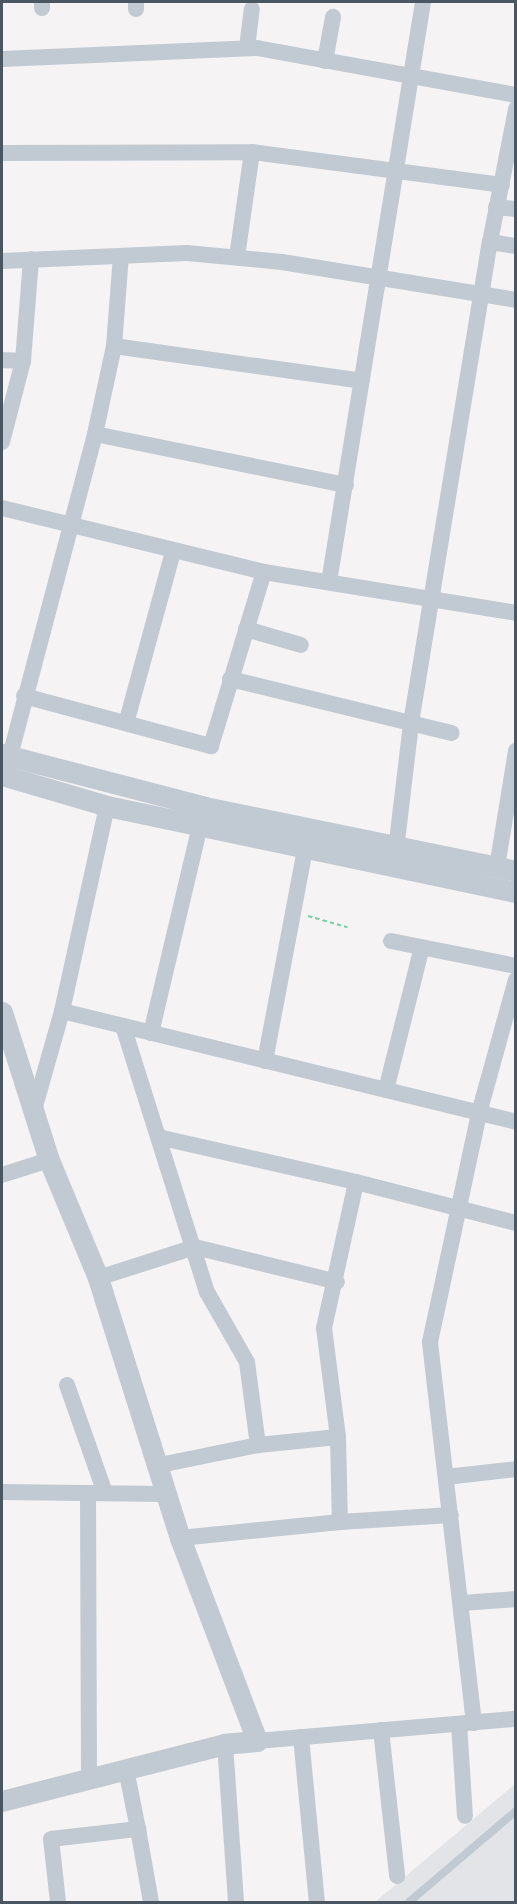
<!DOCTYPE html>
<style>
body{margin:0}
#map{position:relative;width:517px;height:1904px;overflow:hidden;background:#f5f3f3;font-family:"Space Grotesk",sans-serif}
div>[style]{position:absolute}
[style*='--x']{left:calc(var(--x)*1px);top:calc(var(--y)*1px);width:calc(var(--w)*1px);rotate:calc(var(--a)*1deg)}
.airport>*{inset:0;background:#e2e4e7}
.path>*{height:2px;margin-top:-1px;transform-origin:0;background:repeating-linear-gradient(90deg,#7ad0a6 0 4.5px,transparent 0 7.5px)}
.service>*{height:8px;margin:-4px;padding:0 4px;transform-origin:4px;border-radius:4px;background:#c1cad2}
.minor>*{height:16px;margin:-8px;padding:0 8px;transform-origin:8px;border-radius:8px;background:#c1cad2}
.tertiary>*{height:21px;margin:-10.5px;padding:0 10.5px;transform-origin:10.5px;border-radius:10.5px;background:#c1cad2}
span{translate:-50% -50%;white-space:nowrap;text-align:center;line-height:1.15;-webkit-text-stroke:6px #fff;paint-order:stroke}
.frame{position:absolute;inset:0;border:3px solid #4a5661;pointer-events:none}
</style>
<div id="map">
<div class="airport">
<div style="clip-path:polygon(515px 1784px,515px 1902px,375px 1902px)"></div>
</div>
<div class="path">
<div style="--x:308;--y:916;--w:41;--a:15.8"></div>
</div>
<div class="service">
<div style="--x:409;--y:1902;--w:140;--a:-40.4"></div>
</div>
<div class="minor">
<div style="--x:42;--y:2;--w:6;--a:90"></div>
<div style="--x:136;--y:9;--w:7;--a:-90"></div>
<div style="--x:247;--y:48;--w:39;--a:-83"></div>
<div style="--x:2;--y:59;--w:255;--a:-2.5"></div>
<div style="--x:257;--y:48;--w:263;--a:10.3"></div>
<div style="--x:325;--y:61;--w:45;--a:-79.7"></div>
<div style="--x:2;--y:153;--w:250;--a:-0.2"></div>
<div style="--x:252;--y:152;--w:252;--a:7.5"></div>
<div style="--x:496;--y:207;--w:20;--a:6"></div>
<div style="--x:490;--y:242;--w:26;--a:9"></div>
<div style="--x:237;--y:257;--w:106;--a:-81.9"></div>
<div style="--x:2;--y:261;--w:185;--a:-2.5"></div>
<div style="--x:187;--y:253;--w:95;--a:5.4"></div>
<div style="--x:282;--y:262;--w:237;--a:9.2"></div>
<div style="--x:114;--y:346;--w:250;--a:8"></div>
<div style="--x:2;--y:360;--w:21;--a:3"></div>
<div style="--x:95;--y:434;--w:256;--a:11.5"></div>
<div style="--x:2;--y:442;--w:84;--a:-75.5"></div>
<div style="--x:23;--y:361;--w:102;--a:-85.5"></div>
<div style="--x:2;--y:508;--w:270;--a:13.7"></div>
<div style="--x:264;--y:572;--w:255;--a:9.2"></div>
<div style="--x:329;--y:582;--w:588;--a:-80.79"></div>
<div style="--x:246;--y:629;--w:57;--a:16.2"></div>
<div style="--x:230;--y:679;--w:228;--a:13.7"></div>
<div style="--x:24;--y:696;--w:194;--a:15"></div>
<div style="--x:211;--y:746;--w:182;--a:-73.1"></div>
<div style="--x:127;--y:720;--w:174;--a:-74.7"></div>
<div style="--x:10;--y:756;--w:333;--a:-75.2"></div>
<div style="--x:95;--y:434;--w:90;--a:-77.8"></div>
<div style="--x:114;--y:346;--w:90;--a:-85.6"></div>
<div style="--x:395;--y:858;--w:136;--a:-83.2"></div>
<div style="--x:411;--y:723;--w:487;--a:-80.7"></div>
<div style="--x:490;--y:242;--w:136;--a:-78.9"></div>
<div style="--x:497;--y:867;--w:118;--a:-80.7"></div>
<div style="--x:391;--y:941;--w:127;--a:11.3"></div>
<div style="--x:62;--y:1011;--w:210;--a:-77.6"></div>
<div style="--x:123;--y:1026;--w:279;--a:72.5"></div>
<div style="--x:207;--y:1292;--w:81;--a:60.3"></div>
<div style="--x:247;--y:1362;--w:84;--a:82.5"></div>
<div style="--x:151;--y:1033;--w:214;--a:-76.7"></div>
<div style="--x:265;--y:1061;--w:216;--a:-79.3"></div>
<div style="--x:386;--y:1090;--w:147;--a:-75.9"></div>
<div style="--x:34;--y:1110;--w:103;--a:-74.2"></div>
<div style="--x:62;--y:1011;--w:467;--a:13.7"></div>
<div style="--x:158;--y:1137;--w:203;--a:12.8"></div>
<div style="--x:2;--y:1175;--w:49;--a:-17.7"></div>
<div style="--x:98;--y:1278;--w:102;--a:-17.7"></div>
<div style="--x:195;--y:1247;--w:146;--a:13.8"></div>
<div style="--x:67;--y:1385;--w:114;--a:70.6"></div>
<div style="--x:338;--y:1437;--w:85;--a:88.7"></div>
<div style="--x:340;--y:1522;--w:111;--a:-3.6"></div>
<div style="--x:155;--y:1466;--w:105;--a:-11.5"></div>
<div style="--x:258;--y:1445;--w:80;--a:-5.7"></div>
<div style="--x:338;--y:1437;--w:110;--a:-97.3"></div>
<div style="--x:324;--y:1328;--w:149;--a:-77.6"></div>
<div style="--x:356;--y:1182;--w:165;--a:14.4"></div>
<div style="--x:446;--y:1477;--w:70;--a:-6.5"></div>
<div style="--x:2;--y:1492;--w:162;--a:0.7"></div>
<div style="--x:88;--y:1493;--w:286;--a:89.8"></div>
<div style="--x:180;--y:1538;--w:161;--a:-5.7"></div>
<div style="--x:462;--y:1603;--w:54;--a:-4.2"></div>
<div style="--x:474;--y:1723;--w:384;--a:-96.6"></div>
<div style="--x:430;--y:1342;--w:234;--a:-77.9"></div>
<div style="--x:479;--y:1113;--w:138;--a:-74.5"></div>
<div style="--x:459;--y:1724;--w:92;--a:86.3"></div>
<div style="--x:381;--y:1730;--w:147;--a:83.7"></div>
<div style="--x:301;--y:1737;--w:166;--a:84.5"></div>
<div style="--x:257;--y:1741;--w:260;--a:-4.9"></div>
<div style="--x:225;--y:1744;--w:158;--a:86"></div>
<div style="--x:138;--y:1829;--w:74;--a:79.9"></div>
<div style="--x:58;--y:1902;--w:63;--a:-96.3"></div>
<div style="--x:51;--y:1839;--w:88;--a:-6.6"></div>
<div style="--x:138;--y:1829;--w:61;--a:-101.3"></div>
</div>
<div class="tertiary">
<div style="--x:2;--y:754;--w:210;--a:14.6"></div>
<div style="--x:205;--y:807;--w:318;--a:11.6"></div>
<div style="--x:2;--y:775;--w:109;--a:16.4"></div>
<div style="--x:107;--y:806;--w:418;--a:11.9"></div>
<div style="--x:2;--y:1012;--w:155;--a:72.4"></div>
<div style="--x:49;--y:1160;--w:128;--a:67.4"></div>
<div style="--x:98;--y:1278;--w:273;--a:72.5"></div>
<div style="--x:180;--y:1538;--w:217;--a:69.2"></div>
<div style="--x:257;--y:1741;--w:32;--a:175"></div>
<div style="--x:225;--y:1744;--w:230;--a:165.7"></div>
</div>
<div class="frame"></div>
</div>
